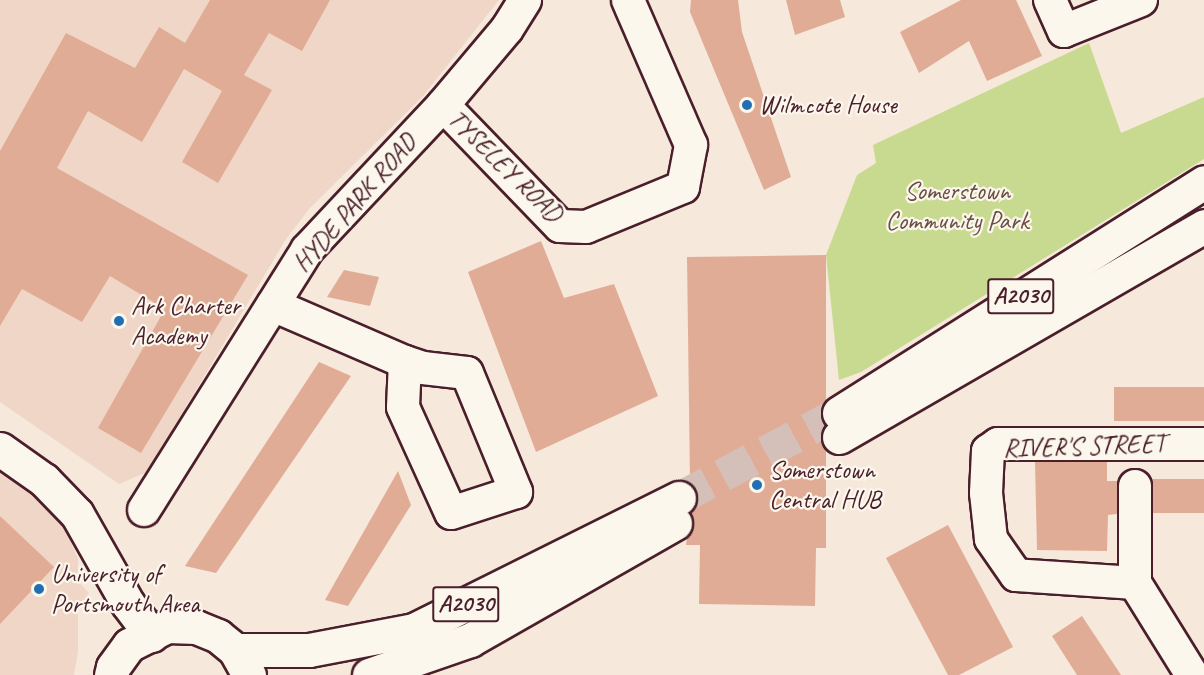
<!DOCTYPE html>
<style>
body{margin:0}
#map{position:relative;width:1204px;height:675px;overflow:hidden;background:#f6e8db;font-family:Caveat,sans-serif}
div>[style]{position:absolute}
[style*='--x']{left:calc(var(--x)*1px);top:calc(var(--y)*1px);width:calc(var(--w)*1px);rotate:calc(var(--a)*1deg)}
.built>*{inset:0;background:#f0d6c6}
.green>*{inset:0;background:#c8da8f}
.building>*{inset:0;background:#e1ac96;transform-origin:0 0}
.primary-tunnel>*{height:33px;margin-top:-16.5px;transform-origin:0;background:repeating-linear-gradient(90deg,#d4c0b8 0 33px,transparent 0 49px)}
.roads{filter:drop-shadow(2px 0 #4a1f2b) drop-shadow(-2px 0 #4a1f2b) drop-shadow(0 2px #4a1f2b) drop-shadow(0 -2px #4a1f2b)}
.minor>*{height:32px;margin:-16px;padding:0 16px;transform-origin:16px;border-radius:16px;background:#fbf7ec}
.tertiary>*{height:33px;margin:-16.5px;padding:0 16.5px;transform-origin:16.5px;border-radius:16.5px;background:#fbf7ec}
.primary>*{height:33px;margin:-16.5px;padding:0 16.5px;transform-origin:16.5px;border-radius:16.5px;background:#fbf7ec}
.dots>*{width:16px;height:16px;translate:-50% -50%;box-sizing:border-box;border:3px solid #fbf7ec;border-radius:50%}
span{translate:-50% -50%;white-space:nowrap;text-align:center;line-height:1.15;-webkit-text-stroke:4.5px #fbf7ec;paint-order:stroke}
.shield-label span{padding:2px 4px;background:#fbf7ec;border:2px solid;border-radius:4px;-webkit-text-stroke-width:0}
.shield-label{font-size:24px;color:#4a1f2b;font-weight:700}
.poi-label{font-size:26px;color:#4a1f2b}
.left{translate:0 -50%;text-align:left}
.street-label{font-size:26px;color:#4a1f2b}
.park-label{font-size:26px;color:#6a4e44}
</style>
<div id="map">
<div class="built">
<div style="clip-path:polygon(0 0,499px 0,423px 96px,310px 208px,286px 239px,147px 472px,119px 484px,0 402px)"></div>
<div style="clip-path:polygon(0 449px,44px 480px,78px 559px,78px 581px,89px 593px,78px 608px,78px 652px,74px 675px,0 675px)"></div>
</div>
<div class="green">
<div style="clip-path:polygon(1089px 43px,1121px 133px,1204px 97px,1204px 159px,861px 372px,839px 380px,826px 255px,857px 175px,876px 163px,873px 145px)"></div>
</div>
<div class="building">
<div style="clip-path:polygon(210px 0,330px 0,302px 51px,269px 33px,244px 75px,272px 90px,218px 183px,182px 162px,222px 91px,184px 69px,142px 142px,88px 111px,57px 168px,248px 275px,141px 453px,98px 428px,165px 309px,110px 276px,82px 322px,22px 289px,0 326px,0 151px,66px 33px,135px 68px,159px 27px,185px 43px)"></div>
<div style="clip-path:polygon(691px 0,738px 0,742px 32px,791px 177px,764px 190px,690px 12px)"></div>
<div style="clip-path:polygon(786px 0,840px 0,845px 17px,795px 35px)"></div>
<div style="clip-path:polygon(961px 0,1016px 0,1042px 56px,987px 81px,969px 41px,919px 73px,900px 32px)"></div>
<div style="clip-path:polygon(541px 241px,564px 298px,614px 284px,658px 396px,536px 452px,468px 272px)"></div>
<div style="clip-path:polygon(826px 255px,826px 400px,820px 413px,825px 425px,820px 438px,826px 450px,826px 548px,816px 548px,815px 606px,699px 604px,700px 545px,686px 545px,687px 537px,694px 524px,690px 512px,698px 499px,695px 489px,690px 483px,687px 257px)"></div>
<div style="clip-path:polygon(344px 270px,379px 277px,370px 306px,327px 297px)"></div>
<div style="clip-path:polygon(319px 362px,351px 376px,216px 573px,185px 566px)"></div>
<div style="left:1204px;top:387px;width:34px;height:90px;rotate:90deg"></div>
<div style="clip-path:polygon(1035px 462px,1107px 462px,1107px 481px,1118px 481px,1117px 514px,1108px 515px,1107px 551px,1037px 550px)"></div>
<div style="clip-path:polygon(398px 471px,411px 505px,348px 606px,325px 600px)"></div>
<div style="left:1204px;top:479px;width:34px;height:53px;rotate:90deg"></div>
<div style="clip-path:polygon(0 516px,54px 567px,0 624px)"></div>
<div style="clip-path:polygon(948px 525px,1013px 647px,959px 675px,948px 675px,886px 558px)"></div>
<div style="clip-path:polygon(1082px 616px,1121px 675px,1077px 675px,1052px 636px)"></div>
</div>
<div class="primary-tunnel">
<div style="--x:679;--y:498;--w:181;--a:-28"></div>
</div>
<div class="roads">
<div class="minor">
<div style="--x:1050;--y:0;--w:34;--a:66"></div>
<div style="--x:1064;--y:31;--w:83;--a:-21.9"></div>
<div style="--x:443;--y:105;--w:168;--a:46"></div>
<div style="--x:560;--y:226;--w:26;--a:2"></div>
<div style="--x:586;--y:227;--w:105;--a:-22.4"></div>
<div style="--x:683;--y:187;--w:43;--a:-79.2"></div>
<div style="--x:691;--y:145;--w:158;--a:-113.5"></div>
<div style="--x:273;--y:305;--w:144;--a:23.4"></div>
<div style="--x:405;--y:362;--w:19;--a:18"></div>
<div style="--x:423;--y:368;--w:44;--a:6.5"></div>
<div style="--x:467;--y:373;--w:129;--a:67.6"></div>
<div style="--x:516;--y:492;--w:68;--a:162.1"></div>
<div style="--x:451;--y:513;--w:116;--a:-114.4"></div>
<div style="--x:403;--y:407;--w:45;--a:-87.5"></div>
<div style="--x:1135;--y:486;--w:97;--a:90"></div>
<div style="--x:144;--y:510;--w:307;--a:-57.9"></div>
<div style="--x:307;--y:250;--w:199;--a:-46.8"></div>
<div style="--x:443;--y:105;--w:99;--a:-49.9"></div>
<div style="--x:507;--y:29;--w:34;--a:-58"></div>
<div style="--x:1192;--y:675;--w:108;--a:-121.8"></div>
<div style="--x:1135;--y:583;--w:119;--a:-176.2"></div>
<div style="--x:1016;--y:575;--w:44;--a:-124.8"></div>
<div style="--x:991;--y:539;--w:46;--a:-96.2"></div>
<div style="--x:986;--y:493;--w:42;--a:-87.3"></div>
<div style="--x:988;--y:451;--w:12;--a:-35"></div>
<div style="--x:998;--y:444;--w:206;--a:0"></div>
</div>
<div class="tertiary">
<div style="--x:0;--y:449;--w:54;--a:35.2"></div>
<div style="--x:44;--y:480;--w:47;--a:45.9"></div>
<div style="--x:77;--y:514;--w:103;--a:60.5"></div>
<div style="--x:128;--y:604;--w:39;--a:53"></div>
</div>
<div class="primary">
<div style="--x:839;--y:413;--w:432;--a:-32.3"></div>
<div style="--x:839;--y:437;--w:422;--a:-30"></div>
<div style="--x:235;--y:650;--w:74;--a:0"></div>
<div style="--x:309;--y:650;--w:107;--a:-10.8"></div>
<div style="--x:414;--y:630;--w:296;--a:-26.5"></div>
<div style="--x:111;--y:675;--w:8;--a:-76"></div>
<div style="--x:113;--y:667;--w:27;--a:-54"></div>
<div style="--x:129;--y:645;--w:42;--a:-26.6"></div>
<div style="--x:167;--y:626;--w:29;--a:2"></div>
<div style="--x:196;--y:627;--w:24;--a:22"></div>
<div style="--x:218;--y:636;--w:22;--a:39"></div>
<div style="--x:235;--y:650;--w:29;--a:61"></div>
<div style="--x:369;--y:675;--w:107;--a:-19.1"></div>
<div style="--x:470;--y:640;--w:236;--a:-29.7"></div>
</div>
</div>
<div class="dots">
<div style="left:747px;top:105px;background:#1f6fb2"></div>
<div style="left:119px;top:321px;background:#1f6fb2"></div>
<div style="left:757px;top:485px;background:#1f6fb2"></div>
<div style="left:39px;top:589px;background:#1f6fb2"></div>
</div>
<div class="shield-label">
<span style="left:1021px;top:296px">A2030</span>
<span style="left:466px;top:604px">A2030</span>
</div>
<div class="poi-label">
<span class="left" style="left:759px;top:105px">Wilmcote House</span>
<span class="left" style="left:131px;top:321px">Ark Charter<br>Academy</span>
<span class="left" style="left:769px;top:485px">Somerstown<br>Central HUB</span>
<span class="left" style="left:51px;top:589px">University of<br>Portsmouth Area</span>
</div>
<div class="street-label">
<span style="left:505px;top:166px;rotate:44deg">TYSELEY ROAD</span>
<span style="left:355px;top:203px;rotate:-49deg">HYDE PARK ROAD</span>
<span style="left:1084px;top:446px;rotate:-2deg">RIVER'S STREET</span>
</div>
<div class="park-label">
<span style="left:957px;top:206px">Somerstown<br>Community Park</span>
</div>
</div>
